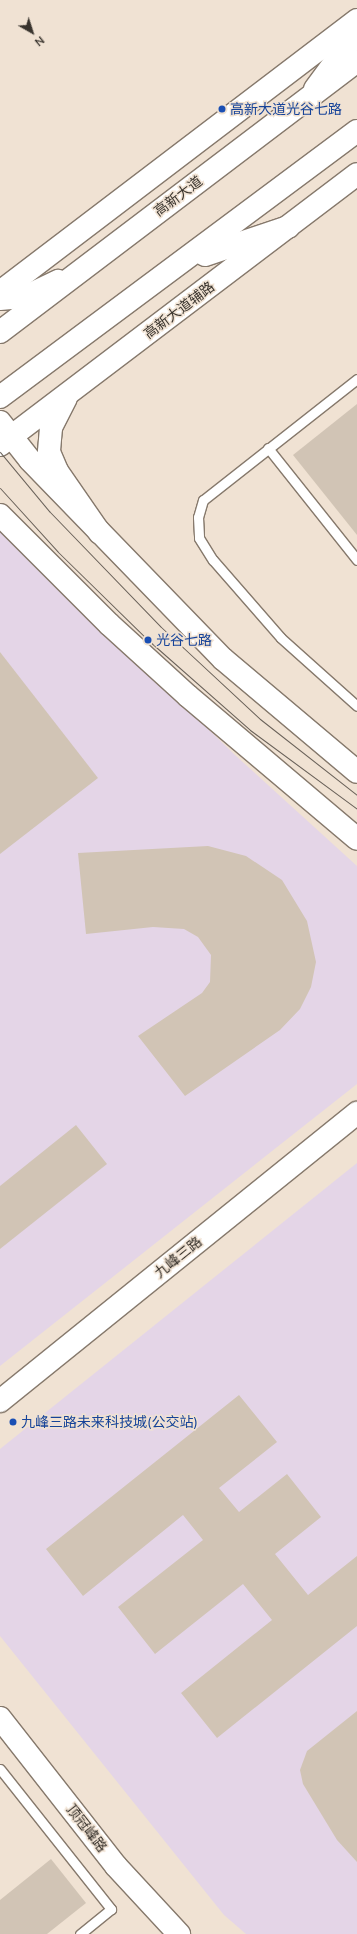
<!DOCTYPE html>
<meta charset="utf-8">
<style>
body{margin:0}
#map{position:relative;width:357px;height:1934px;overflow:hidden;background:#f0e2d3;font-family:Mulish,"Noto Sans SC",sans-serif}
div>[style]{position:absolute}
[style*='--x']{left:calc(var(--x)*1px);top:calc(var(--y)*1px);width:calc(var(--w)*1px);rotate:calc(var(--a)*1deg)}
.industrial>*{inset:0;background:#e4d5e7}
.building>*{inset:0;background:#d1c4b5}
.roads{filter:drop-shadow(1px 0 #86796c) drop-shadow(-1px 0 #86796c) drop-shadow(0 1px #86796c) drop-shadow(0 -1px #86796c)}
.service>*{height:9px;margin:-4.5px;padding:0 4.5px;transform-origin:4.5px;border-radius:4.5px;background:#fff}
.tertiary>*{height:22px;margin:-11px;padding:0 11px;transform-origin:11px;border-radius:11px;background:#fff}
.primary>*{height:22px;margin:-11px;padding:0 11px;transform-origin:11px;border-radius:11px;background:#fff}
.trunk>*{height:22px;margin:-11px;padding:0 11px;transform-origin:11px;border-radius:11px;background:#fff}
.tram>*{height:1px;margin:-0.5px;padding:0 0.5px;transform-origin:0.5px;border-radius:0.5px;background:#696159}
.dots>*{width:11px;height:11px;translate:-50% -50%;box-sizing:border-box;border:2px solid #f0e2d3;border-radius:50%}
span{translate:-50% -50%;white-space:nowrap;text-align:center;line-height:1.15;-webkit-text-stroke:3px #f0e2d3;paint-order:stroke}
.transit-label{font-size:14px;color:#164399}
.left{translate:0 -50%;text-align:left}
.street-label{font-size:14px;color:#38332d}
.north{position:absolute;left:12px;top:12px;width:40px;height:40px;-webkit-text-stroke:3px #f0e2d3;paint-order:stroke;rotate:141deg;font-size:11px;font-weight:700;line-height:16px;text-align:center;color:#38332d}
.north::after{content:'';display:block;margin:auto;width:14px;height:18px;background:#38332d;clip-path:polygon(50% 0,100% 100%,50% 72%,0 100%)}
</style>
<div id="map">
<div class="industrial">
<div style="clip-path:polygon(0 528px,235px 755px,357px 866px,357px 1084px,0 1366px)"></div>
<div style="clip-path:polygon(357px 1163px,357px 1934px,246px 1934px,224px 1915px,0 1636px,0 1449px)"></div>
</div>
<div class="building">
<div style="clip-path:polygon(357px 404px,357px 535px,293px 455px)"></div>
<div style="clip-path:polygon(0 652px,98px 778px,0 854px)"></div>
<div style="clip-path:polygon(208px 846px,246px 856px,282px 880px,307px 921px,316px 962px,311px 987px,300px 1009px,280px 1030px,185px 1096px,138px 1036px,202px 993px,210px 982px,211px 955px,198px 937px,184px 929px,153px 927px,86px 934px,78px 853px)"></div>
<div style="clip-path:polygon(76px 1125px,107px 1164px,0 1249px,0 1186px)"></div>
<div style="clip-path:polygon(239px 1395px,277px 1442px,219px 1488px,239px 1512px,287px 1474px,321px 1517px,275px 1554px,308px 1595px,357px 1556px,357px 1626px,217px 1738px,181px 1693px,272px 1620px,243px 1584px,155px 1654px,118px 1607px,203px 1540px,183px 1515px,83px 1596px,46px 1549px)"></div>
<div style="clip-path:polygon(357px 1711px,357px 1862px,337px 1840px,303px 1784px,300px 1770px,307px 1751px)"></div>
<div style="clip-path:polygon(51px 1859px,86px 1903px,47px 1934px,0 1934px,0 1900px)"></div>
</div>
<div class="roads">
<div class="service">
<div style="--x:357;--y:379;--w:196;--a:141.8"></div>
<div style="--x:203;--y:500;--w:18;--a:106"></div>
<div style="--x:198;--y:517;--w:21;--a:87"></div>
<div style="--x:199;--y:538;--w:26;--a:58"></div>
<div style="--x:213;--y:560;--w:103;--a:48.9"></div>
<div style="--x:281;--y:638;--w:102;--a:41.8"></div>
<div style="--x:268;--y:448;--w:143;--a:51.5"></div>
<div style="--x:0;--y:1769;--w:179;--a:51.6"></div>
<div style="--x:111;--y:1909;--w:40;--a:141"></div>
</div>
<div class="tertiary">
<div style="--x:0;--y:422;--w:48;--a:51.7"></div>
<div style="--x:30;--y:460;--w:277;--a:45.9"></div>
<div style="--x:223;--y:659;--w:175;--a:40.1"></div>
<div style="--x:0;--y:515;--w:154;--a:45"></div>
<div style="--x:109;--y:624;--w:107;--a:42.3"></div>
<div style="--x:188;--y:696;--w:221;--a:40.2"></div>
<div style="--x:0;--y:1401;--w:459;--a:-38.9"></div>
<div style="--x:0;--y:1718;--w:188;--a:51.9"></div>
<div style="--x:116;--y:1866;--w:93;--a:47.2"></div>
</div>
<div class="primary">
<div style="--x:315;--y:89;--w:71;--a:-53.6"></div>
<div style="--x:0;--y:292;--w:449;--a:-37.3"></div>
<div style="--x:0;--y:299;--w:25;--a:-5"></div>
<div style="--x:25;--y:297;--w:37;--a:-26"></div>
<div style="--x:66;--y:398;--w:34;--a:117"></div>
<div style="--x:51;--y:428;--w:24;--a:95"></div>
<div style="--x:49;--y:452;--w:21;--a:67"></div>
<div style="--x:57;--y:471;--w:75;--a:55.3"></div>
<div style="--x:0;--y:445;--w:448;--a:-37.2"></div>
</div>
<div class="trunk">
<div style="--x:205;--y:255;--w:88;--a:-18.6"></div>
<div style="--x:0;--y:332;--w:448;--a:-37.2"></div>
<div style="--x:0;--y:397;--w:445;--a:-36.7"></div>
</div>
</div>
<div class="tram">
<div style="--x:0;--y:452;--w:77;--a:50.3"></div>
<div style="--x:49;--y:511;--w:161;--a:46"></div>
<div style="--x:161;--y:627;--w:135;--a:42.9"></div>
<div style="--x:260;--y:719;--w:123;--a:38.1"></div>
<div style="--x:0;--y:488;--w:86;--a:47.8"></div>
<div style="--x:58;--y:552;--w:126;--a:44.4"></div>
<div style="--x:148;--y:640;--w:136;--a:41.4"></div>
<div style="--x:250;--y:730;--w:133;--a:36.4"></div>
</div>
<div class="dots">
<div style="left:222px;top:109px;background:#1a4fb4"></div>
<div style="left:148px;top:640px;background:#1a4fb4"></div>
<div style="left:13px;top:1422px;background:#1a4fb4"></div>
</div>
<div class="transit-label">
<span class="left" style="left:230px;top:109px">高新大道光谷七路</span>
<span class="left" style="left:156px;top:640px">光谷七路</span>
<span class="left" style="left:21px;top:1422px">九峰三路未来科技城(公交站)</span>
</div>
<div class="street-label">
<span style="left:178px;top:196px;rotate:-37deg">高新大道</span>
<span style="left:179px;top:310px;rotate:-37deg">高新大道辅路</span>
<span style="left:178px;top:1257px;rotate:-39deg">九峰三路</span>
<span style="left:87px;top:1828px;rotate:52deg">顶冠峰路</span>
</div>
<div class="north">N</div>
</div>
